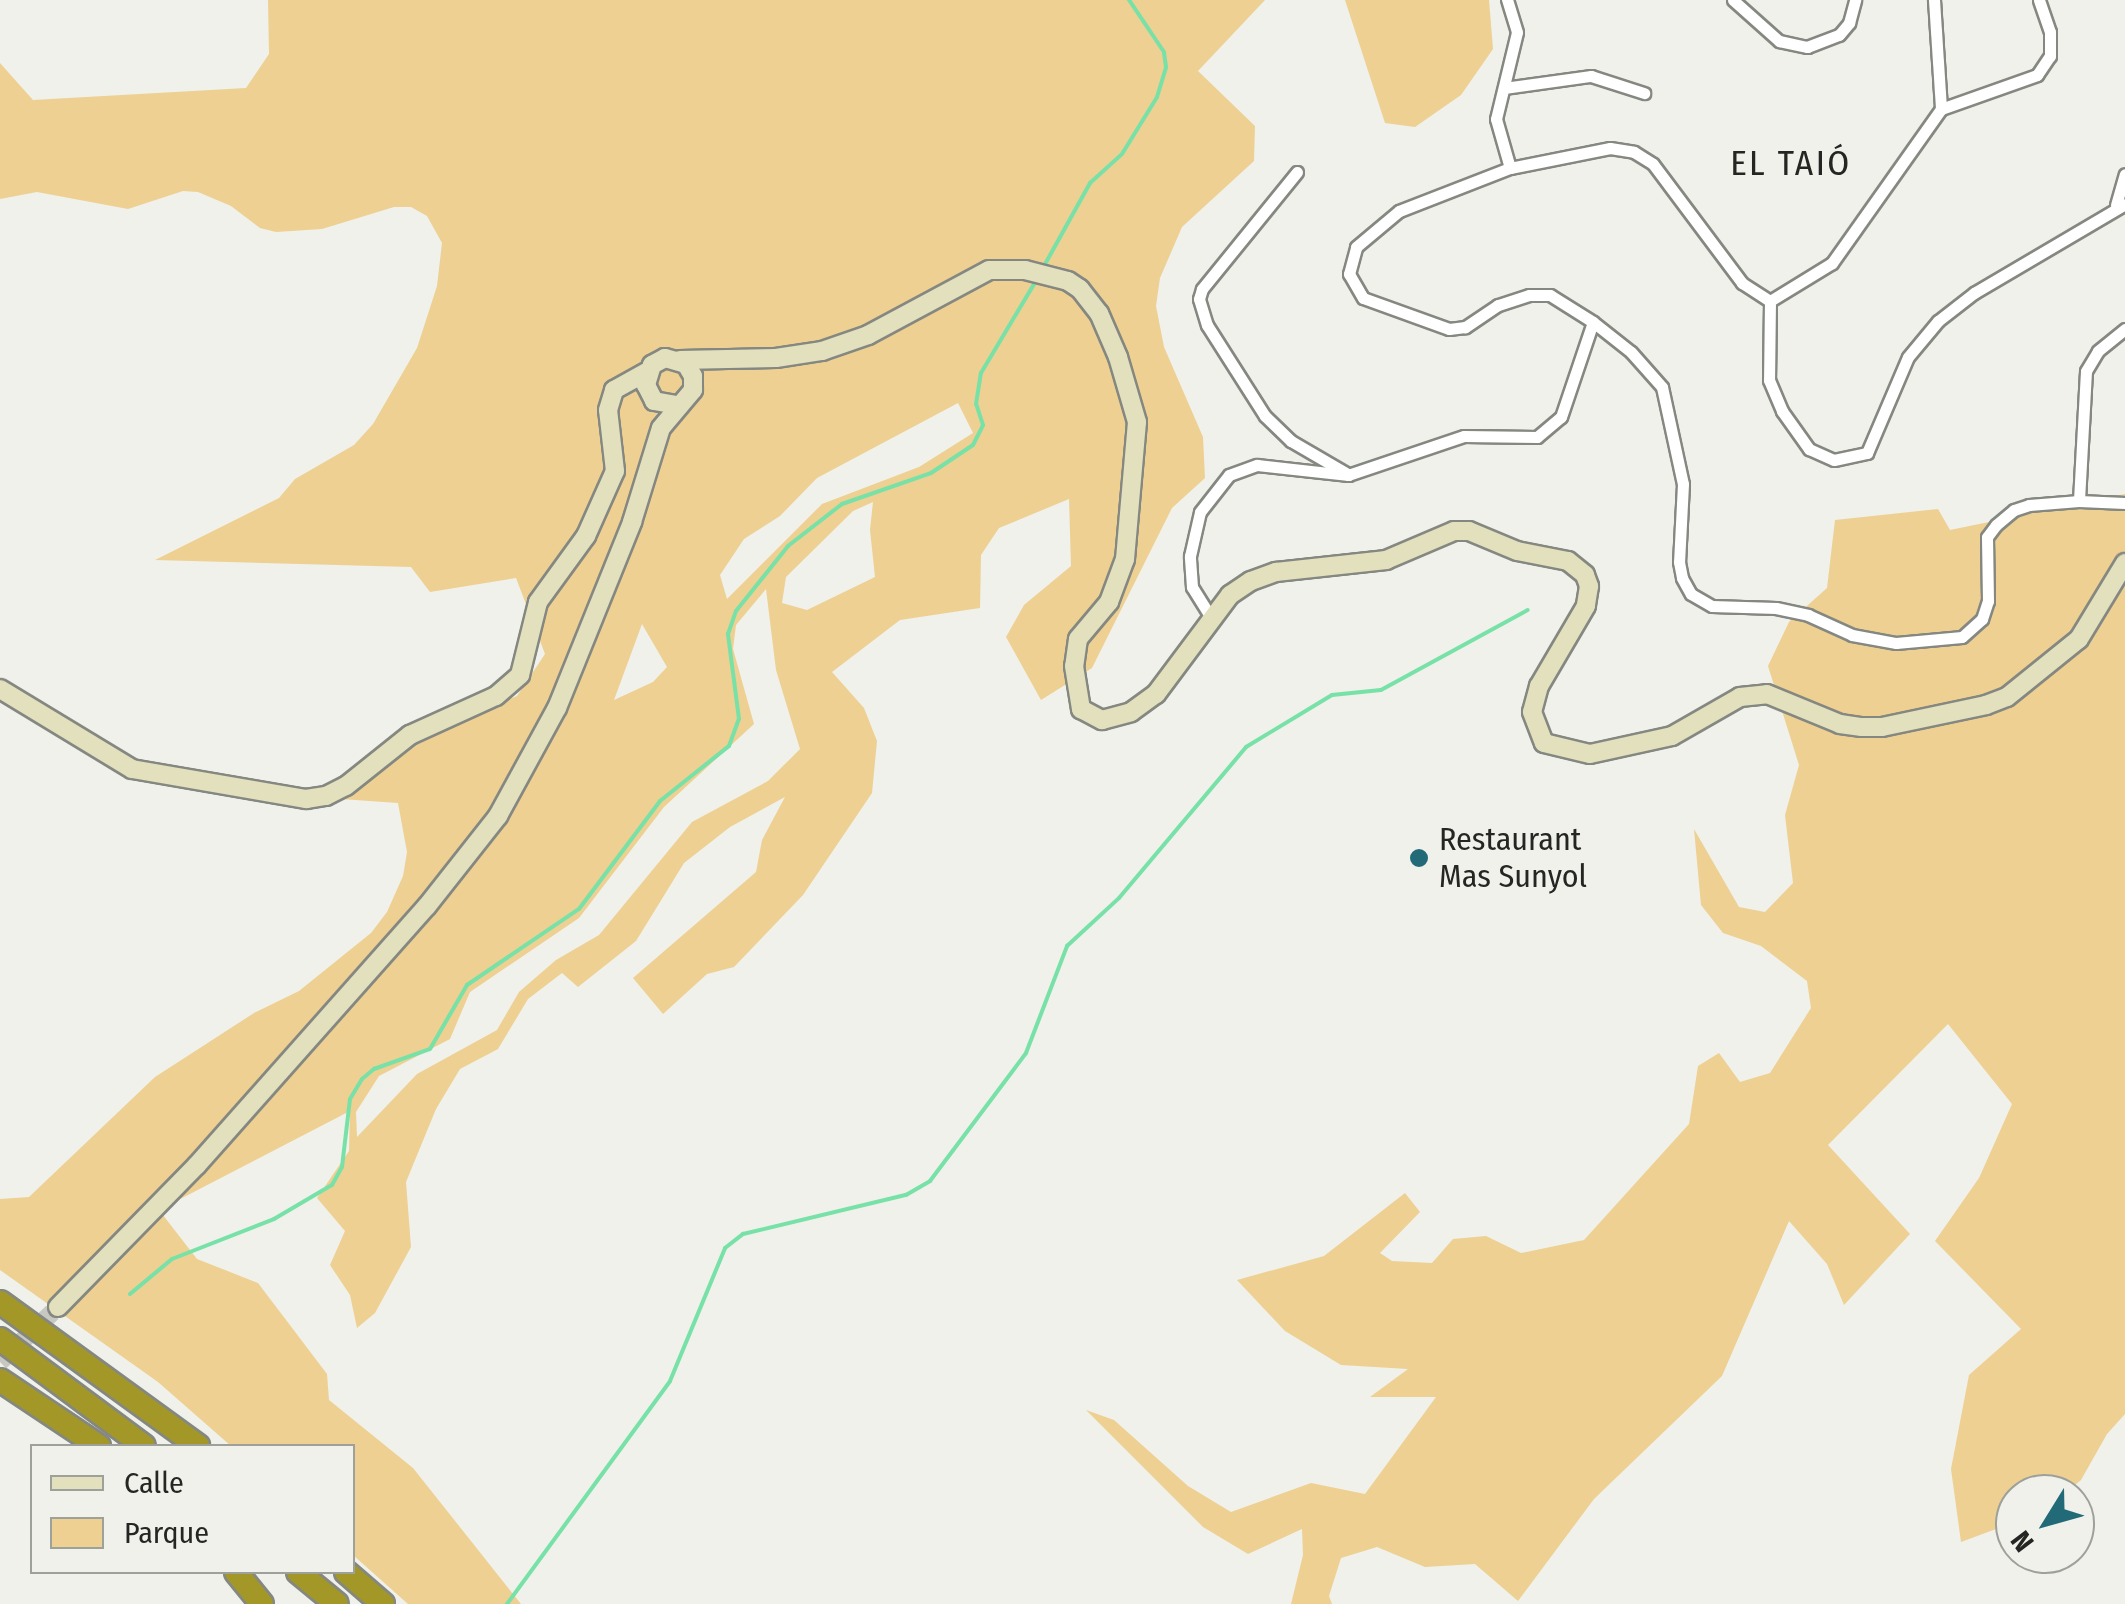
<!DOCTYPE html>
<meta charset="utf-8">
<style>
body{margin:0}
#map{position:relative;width:2125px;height:1604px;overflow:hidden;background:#eff1ea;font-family:"Fira Sans Condensed",sans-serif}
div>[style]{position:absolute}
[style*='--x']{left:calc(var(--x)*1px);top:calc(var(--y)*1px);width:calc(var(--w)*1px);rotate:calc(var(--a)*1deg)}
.green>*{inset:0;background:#eed092}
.stream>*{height:4px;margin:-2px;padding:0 2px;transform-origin:2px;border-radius:2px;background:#77e1a8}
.secondary-tunnel>*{height:18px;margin-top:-9px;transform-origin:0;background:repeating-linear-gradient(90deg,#c7c8c2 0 18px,transparent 0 27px)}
.roads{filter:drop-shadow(2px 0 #858881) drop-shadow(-2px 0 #858881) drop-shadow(0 2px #858881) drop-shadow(0 -2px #858881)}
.street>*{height:11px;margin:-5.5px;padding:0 5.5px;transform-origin:5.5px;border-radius:5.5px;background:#fff}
.secondary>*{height:18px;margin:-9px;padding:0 9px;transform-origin:9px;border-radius:9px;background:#e3e0be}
.highway>*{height:22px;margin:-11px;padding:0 11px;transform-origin:11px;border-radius:11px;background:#a39827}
.dots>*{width:28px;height:28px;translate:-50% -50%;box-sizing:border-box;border:5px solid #eff1ea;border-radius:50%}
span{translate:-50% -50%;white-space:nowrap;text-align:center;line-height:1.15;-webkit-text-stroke:8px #eff1ea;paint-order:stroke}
.poi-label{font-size:32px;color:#252623}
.left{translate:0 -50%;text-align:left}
.neighbourhood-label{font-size:35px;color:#252623;letter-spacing:2.5px}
.legend{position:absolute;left:30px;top:1444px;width:325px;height:130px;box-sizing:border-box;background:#eff1ea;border:2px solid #9ea09a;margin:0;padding:12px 18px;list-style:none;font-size:30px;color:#252623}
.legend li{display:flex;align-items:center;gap:20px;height:50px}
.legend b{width:50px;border:2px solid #9ea09a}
.north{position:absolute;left:1995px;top:1474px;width:100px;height:100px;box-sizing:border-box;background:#eff1ea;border:2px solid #9ea09a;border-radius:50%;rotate:233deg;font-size:28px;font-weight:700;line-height:40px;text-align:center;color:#252623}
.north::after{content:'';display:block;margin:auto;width:35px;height:45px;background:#236a78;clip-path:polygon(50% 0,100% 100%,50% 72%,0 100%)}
</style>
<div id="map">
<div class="green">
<div style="clip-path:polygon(evenodd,268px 0,1265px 0,1198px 71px,1255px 126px,1254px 161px,1182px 227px,1160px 278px,1156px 306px,1164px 347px,1203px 437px,1205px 478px,1172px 508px,1092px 668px,1041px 700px,1006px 637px,1024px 605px,1071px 566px,1069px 499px,999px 528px,981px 555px,980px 608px,900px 620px,832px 672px,864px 708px,877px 741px,872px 793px,803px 895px,734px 967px,707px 974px,663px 1014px,633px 978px,756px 872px,762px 840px,785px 797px,730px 827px,684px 863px,636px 941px,578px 987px,562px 973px,528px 999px,498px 1049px,460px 1069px,436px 1109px,406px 1182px,411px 1247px,375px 1313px,357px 1328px,350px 1295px,330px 1265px,345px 1231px,317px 1198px,349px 1151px,350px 1111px,159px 1210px,197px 1259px,258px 1283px,327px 1374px,329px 1400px,413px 1468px,521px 1604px,408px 1604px,353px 1555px,352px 1446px,231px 1446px,158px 1382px,0 1270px,0 1199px,29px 1197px,155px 1077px,254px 1013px,299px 991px,371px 933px,387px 912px,403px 876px,407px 852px,398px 803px,341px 799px,418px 738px,517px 696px,545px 654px,516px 578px,430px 592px,411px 567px,155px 560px,279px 498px,295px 479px,354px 445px,373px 424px,417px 348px,437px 286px,442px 243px,427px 216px,411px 207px,394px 207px,322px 229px,276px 232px,260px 228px,231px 206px,198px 192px,183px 191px,128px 209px,37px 192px,0 199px,0 63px,33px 100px,246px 88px,269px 54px,268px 0,958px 403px,973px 433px,919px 467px,822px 504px,727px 599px,720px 575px,744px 539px,780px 516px,817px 478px,958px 403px,268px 0,873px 502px,870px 530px,875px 577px,807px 610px,782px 603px,786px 577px,853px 511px,873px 502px,268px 0,766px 589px,776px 670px,800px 749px,768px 781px,692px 822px,599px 935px,556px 960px,519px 992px,497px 1030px,417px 1074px,357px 1137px,356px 1112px,379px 1076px,450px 1039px,470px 992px,579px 918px,664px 807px,754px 724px,733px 649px,736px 625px,766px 589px,268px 0,642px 624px,667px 667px,653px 682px,614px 700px,642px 624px)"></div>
<div style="clip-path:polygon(1345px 0,1489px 0,1493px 49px,1461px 95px,1415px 127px,1385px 123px)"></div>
<div style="clip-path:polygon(2125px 494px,2125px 1414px,2107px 1434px,2081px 1480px,2064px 1494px,2015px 1494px,2015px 1522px,1961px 1542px,1951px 1469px,1969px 1375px,2021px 1329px,1935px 1241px,1979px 1178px,2012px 1104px,1948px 1024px,1828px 1145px,1910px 1234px,1844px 1305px,1827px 1264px,1789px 1221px,1722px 1376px,1594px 1499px,1518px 1601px,1475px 1564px,1425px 1567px,1377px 1547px,1341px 1558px,1329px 1596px,1332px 1604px,1291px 1604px,1303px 1555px,1302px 1529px,1248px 1554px,1203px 1527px,1086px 1410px,1114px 1420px,1188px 1486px,1231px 1512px,1311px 1483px,1365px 1494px,1436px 1397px,1370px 1397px,1408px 1369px,1341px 1365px,1285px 1331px,1237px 1280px,1324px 1256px,1405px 1193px,1420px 1212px,1380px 1253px,1392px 1261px,1432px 1263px,1453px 1239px,1486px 1236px,1521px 1253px,1584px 1240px,1689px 1124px,1698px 1066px,1719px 1053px,1740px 1082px,1770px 1073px,1811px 1008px,1807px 981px,1761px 946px,1723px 933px,1701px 905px,1694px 829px,1739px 907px,1765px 912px,1793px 883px,1785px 815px,1799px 765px,1768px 666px,1789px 622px,1827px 588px,1835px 520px,1938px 509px,1950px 530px)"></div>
</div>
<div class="stream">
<div style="--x:1044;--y:266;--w:95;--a:-61"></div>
<div style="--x:1090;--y:183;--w:43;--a:-42.2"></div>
<div style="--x:1122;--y:154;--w:67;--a:-58.4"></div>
<div style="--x:1157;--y:97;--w:31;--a:-73"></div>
<div style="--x:1166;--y:67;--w:15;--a:-98"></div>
<div style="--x:1164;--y:52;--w:63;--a:-123.9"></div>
<div style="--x:130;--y:1294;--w:55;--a:-39.8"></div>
<div style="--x:172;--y:1259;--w:110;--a:-21.4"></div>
<div style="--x:274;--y:1219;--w:67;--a:-30.4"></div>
<div style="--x:332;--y:1185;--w:21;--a:-61"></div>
<div style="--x:342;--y:1167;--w:68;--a:-83.3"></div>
<div style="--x:350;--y:1099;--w:23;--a:-59"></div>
<div style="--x:362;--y:1079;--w:16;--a:-40"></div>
<div style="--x:374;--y:1069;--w:59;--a:-19.7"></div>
<div style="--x:430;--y:1049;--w:74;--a:-60"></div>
<div style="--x:467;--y:985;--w:135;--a:-34.2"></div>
<div style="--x:579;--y:909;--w:135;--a:-53.1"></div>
<div style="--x:660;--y:801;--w:88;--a:-38.6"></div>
<div style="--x:729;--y:746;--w:29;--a:-70"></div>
<div style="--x:739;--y:719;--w:86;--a:-97.4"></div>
<div style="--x:728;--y:634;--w:24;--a:-71"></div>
<div style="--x:736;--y:611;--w:83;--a:-51.3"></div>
<div style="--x:788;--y:546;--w:68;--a:-37.9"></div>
<div style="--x:842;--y:504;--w:94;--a:-19.2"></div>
<div style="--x:931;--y:473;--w:50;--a:-33.7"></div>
<div style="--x:973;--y:445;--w:22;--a:-63"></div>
<div style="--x:983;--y:425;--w:22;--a:-108"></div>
<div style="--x:976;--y:404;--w:31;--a:-81"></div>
<div style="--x:981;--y:373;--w:109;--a:-59.2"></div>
<div style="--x:507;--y:1604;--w:276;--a:-53.8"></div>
<div style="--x:670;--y:1381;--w:144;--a:-67.5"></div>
<div style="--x:725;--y:1248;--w:23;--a:-38"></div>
<div style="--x:743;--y:1234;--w:168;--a:-13.5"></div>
<div style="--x:906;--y:1195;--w:28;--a:-30"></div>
<div style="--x:930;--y:1181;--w:160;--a:-53.1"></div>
<div style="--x:1026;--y:1053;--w:115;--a:-69"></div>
<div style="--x:1067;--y:946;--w:71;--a:-42.7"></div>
<div style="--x:1119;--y:898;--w:197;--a:-49.9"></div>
<div style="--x:1246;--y:747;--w:100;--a:-31.2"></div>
<div style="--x:1332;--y:695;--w:49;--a:-5.8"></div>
<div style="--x:1381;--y:690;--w:167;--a:-28.6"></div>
</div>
<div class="secondary-tunnel">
<div style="--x:0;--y:1362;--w:80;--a:-43.5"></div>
</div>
<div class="roads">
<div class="street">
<div style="--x:1733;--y:0;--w:62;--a:41.7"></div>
<div style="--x:1779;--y:41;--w:29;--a:12"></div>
<div style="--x:1807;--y:47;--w:34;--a:-21"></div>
<div style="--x:1839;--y:35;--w:16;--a:-50"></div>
<div style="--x:1849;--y:23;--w:24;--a:-75"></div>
<div style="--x:1934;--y:0;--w:109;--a:86.3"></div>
<div style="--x:1941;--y:109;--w:189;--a:125.3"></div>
<div style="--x:1832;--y:263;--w:73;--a:148.5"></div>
<div style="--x:1770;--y:301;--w:79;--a:90.7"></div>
<div style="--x:1769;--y:380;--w:34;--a:67"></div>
<div style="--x:1782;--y:411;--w:47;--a:54.6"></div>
<div style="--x:1809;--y:449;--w:27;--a:24"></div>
<div style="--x:1834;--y:460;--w:34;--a:-12"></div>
<div style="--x:1867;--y:453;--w:104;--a:-66.9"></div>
<div style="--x:1908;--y:357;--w:47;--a:-50.2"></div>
<div style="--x:1938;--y:321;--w:46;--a:-37.9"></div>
<div style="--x:1974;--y:293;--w:175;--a:-30.5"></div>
<div style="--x:1504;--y:88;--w:88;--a:-7.9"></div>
<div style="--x:1591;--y:76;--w:56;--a:17.8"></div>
<div style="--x:1941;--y:109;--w:102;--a:-19.5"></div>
<div style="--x:2037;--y:75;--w:23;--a:-56"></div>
<div style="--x:2050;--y:56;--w:24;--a:-90"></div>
<div style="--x:2050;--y:32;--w:34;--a:-109"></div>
<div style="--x:1510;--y:168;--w:102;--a:-11.3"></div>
<div style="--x:1610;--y:148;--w:24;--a:9"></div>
<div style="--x:1634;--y:152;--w:22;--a:32"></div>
<div style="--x:1653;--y:164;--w:149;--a:53.2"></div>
<div style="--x:1742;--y:283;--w:33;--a:33"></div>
<div style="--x:1297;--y:172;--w:151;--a:129.1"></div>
<div style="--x:1202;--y:289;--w:10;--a:107"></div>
<div style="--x:1199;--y:299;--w:27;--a:73"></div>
<div style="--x:1207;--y:325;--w:108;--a:57.5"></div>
<div style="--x:1265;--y:416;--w:36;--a:44"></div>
<div style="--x:1291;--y:441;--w:64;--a:30.2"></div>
<div style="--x:2116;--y:205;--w:32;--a:-74"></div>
<div style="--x:1593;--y:322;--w:48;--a:38.3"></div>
<div style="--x:1631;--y:352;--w:47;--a:48.5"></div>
<div style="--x:1662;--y:387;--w:99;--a:77.8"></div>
<div style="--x:1683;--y:484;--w:78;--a:92.9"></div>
<div style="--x:1679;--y:562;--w:16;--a:79"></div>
<div style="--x:1682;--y:578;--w:18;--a:61"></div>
<div style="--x:1691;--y:594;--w:24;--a:30"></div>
<div style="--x:1712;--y:606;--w:64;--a:1.8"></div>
<div style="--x:1776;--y:608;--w:33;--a:12"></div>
<div style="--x:1808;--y:615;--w:48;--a:24.4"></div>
<div style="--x:1852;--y:635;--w:45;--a:10.3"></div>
<div style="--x:1896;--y:643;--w:66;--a:-5.2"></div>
<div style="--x:1962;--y:637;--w:27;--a:-42"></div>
<div style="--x:1982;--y:619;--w:19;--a:-72"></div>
<div style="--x:1988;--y:601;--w:64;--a:-90.9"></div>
<div style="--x:1987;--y:537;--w:15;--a:-53"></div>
<div style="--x:1996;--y:525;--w:23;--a:-40"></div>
<div style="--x:2014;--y:510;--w:16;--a:-18"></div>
<div style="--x:2029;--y:505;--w:50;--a:-4.6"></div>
<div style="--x:2125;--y:329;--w:35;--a:141"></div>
<div style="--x:2098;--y:351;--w:23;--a:121"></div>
<div style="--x:2086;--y:371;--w:130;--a:93.1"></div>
<div style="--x:2079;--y:501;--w:46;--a:2.5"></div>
<div style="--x:1212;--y:619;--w:38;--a:-122"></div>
<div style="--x:1192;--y:587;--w:31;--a:-94"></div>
<div style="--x:1190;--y:556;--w:45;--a:-77.2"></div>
<div style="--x:1200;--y:512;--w:47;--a:-51.9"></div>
<div style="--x:1229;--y:475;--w:30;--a:-20"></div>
<div style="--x:1257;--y:465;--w:92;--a:6.3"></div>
<div style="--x:1348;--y:475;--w:122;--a:-18.6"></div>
<div style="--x:1464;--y:436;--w:73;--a:0.8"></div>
<div style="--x:1537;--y:437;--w:31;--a:-40"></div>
<div style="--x:1561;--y:417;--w:100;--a:-71.4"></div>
<div style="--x:1593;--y:322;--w:51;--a:-147.9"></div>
<div style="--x:1550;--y:295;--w:21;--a:180"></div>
<div style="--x:1529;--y:295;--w:33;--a:162"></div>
<div style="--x:1498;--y:305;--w:40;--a:146"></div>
<div style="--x:1465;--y:327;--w:16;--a:173"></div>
<div style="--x:1449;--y:329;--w:91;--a:-160.2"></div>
<div style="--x:1363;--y:298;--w:28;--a:-120"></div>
<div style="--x:1349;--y:274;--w:28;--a:-75"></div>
<div style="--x:1356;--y:247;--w:56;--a:-39.9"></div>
<div style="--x:1399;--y:211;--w:119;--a:-21.2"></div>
<div style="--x:1510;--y:168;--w:51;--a:-105.9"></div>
<div style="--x:1496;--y:119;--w:89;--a:-76.4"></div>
<div style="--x:1517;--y:32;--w:34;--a:-107"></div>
</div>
<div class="secondary">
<div style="--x:680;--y:360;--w:96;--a:-1.2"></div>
<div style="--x:776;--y:358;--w:47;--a:-8.7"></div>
<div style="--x:822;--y:351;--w:49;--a:-19.2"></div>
<div style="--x:868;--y:335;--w:137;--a:-28.2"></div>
<div style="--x:989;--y:270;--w:36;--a:0"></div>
<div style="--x:1025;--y:270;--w:44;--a:14.3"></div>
<div style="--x:1068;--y:281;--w:14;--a:34"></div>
<div style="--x:1080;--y:289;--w:31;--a:52"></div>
<div style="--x:1099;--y:313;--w:48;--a:66.6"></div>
<div style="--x:1118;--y:357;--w:68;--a:73.7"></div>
<div style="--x:1137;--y:422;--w:138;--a:95"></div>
<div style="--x:1125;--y:559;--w:46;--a:110.4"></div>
<div style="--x:1109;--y:602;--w:48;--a:130"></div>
<div style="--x:1078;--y:639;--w:27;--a:98"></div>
<div style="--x:1074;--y:666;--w:44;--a:80.8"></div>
<div style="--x:1081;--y:709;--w:24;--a:28"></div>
<div style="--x:1102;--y:720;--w:30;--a:-15"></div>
<div style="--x:1131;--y:712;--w:31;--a:-36"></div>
<div style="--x:1156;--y:694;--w:124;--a:-53.2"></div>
<div style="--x:1230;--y:595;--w:25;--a:-34"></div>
<div style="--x:1251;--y:581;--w:27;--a:-20"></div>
<div style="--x:1276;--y:572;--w:111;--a:-6.2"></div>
<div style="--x:1386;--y:560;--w:74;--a:-23.1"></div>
<div style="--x:1454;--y:531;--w:15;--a:0"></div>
<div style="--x:1469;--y:531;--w:52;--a:22.6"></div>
<div style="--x:1517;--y:551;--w:52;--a:11.1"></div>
<div style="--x:1568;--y:561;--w:22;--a:39"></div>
<div style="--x:1585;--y:575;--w:12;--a:70"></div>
<div style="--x:1589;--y:586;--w:20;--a:99"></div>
<div style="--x:1586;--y:606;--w:93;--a:120.4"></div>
<div style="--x:1539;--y:686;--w:27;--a:105"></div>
<div style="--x:1532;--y:712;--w:33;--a:69"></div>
<div style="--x:1544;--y:743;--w:47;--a:13.4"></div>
<div style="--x:1590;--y:754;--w:84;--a:-12.4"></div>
<div style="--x:1672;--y:736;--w:78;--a:-29.8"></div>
<div style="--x:1740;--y:697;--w:27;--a:-6"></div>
<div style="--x:1767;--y:694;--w:79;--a:22.3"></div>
<div style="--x:1840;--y:724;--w:22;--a:8"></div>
<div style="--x:1862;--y:727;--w:20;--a:0"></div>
<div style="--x:1882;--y:727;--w:106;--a:-11.9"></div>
<div style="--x:1986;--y:705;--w:22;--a:-21"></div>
<div style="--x:2007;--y:697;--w:92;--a:-38.9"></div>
<div style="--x:2079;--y:639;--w:89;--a:-58.8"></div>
<div style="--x:0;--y:689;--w:154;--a:31.2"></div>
<div style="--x:132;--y:769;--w:177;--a:9.8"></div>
<div style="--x:306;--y:799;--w:20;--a:-9"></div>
<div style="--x:326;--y:796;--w:22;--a:-27"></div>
<div style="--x:346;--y:786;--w:82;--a:-38.6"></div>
<div style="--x:410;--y:735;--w:94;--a:-24.4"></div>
<div style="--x:496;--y:696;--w:32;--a:-41"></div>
<div style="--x:520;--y:675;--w:75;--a:-76.1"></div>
<div style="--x:538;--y:602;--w:82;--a:-54"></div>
<div style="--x:586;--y:536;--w:71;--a:-66"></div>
<div style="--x:615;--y:471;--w:61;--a:-96.5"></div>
<div style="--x:608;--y:410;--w:21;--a:-73"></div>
<div style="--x:614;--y:390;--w:39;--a:-29"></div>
<div style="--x:58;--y:1307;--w:199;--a:-45.6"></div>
<div style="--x:197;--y:1165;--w:346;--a:-48.4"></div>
<div style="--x:427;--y:906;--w:115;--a:-51.7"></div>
<div style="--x:498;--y:816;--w:123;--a:-61.4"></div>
<div style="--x:557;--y:708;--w:201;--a:-68"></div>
<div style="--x:632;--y:522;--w:98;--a:-72.9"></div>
<div style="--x:661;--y:428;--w:50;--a:-49.9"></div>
<div style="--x:693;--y:390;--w:14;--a:-90"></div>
<div style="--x:693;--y:376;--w:14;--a:-120"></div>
<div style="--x:686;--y:364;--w:22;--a:-164"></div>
<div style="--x:665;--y:358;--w:15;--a:152"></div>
<div style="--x:652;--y:365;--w:21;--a:107"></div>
<div style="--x:646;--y:385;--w:18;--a:63"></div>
<div style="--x:654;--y:401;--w:23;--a:10"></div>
</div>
<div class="highway">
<div style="--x:0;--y:1302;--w:245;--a:36"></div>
<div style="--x:0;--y:1339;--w:179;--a:36.6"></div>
<div style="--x:0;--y:1380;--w:119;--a:33.7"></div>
<div style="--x:236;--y:1572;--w:41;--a:50.9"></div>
<div style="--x:298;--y:1572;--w:50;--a:39.4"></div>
<div style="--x:346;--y:1572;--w:49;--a:40.9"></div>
</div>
</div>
<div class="dots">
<div style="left:1419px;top:858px;background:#236a78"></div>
</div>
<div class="poi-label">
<span class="left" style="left:1439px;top:858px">Restaurant<br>Mas Sunyol</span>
</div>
<div class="neighbourhood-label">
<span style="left:1791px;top:163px">EL TAIÓ</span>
</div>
<ul class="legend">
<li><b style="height:12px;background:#e3e0be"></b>Calle</li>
<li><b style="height:28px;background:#eed092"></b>Parque</li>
</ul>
<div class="north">N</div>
</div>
